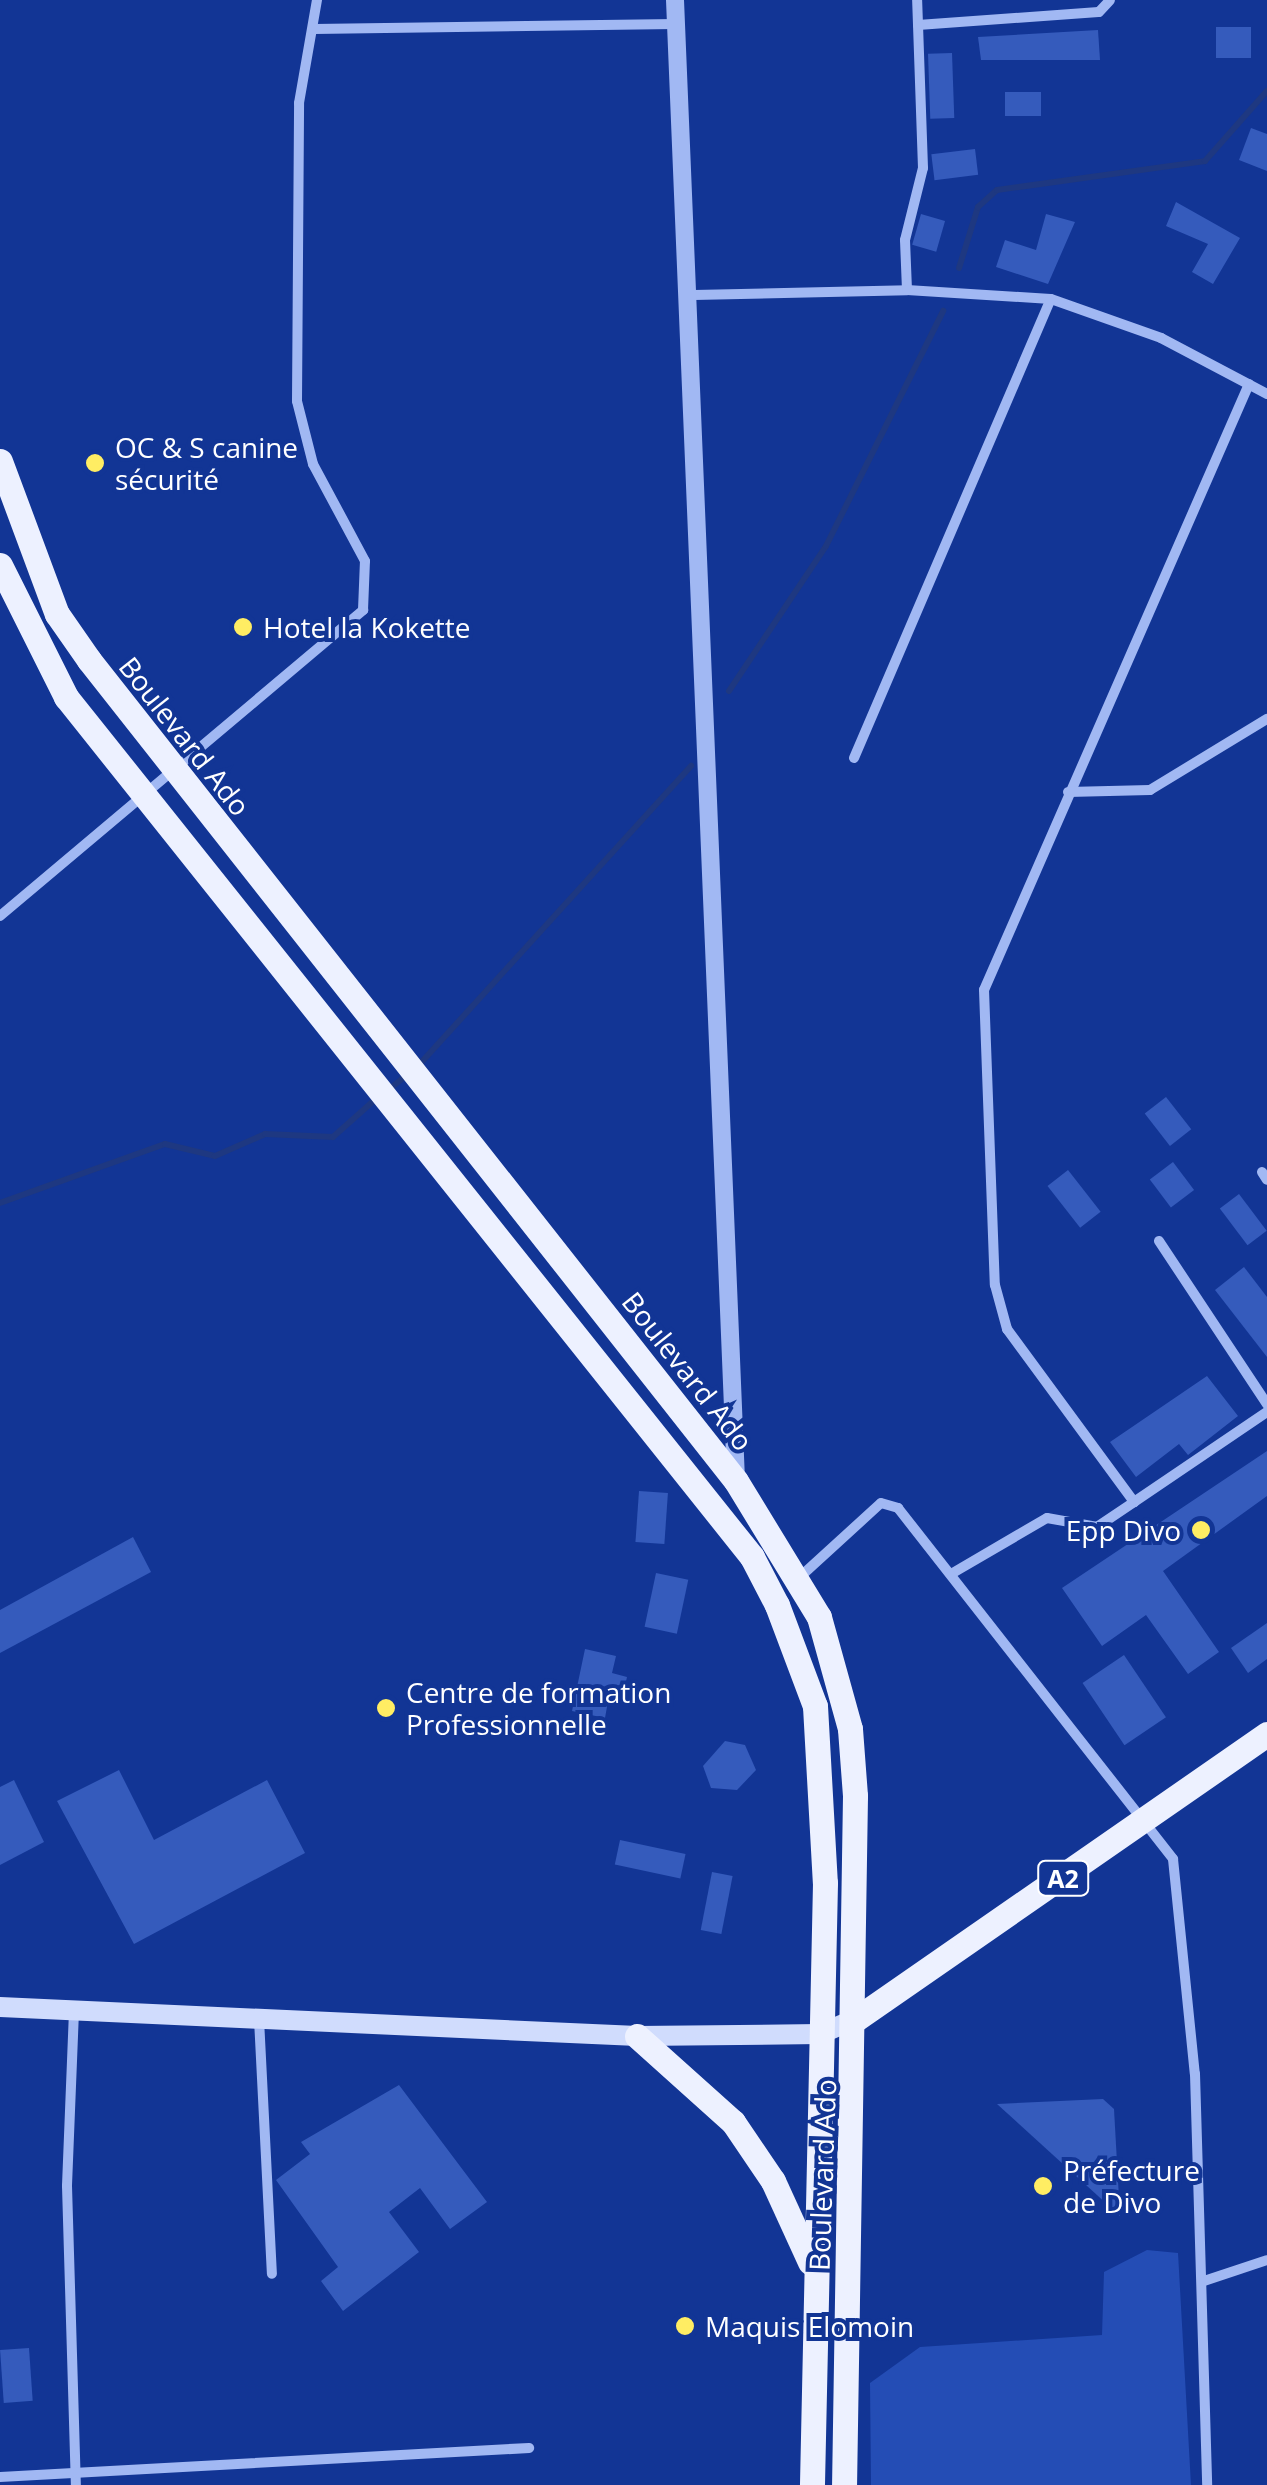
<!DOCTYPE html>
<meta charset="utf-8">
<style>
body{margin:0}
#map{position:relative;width:1267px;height:2485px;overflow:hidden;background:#123595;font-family:"Open Sans",sans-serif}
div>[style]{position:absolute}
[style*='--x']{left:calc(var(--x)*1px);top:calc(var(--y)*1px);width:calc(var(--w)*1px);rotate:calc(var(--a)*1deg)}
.green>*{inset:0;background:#244db5}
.stream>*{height:6px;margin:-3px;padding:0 3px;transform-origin:3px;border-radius:3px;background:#1e3881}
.building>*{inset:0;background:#355bbc;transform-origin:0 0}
.minor>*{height:10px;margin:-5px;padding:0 5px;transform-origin:5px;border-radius:5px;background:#a1b8f3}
.tertiary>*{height:18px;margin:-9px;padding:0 9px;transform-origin:9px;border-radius:9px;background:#a1b8f3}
.secondary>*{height:20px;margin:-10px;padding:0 10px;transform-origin:10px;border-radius:10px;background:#d0dcfd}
.primary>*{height:25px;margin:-12.5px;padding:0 12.5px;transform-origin:12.5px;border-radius:12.5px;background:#edf1ff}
.dots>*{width:28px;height:28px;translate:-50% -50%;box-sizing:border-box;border:5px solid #123595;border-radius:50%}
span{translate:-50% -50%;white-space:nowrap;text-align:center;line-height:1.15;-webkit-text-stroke:8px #123595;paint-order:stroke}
.shield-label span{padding:2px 8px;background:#123595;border:2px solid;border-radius:8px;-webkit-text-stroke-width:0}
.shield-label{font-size:25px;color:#fff;font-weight:700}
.poi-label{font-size:28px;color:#fff}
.left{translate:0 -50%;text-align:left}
.right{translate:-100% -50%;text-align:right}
.street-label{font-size:28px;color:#fff}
</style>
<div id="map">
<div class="green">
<div style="clip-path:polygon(1147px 2250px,1178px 2253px,1191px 2485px,871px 2485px,870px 2383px,920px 2347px,1102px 2335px,1104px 2272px)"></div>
</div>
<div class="stream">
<div style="--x:959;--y:268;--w:64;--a:-72.7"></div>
<div style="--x:978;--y:207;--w:25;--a:-42"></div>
<div style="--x:997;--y:190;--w:210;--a:-7.9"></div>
<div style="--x:1205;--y:161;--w:94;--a:-48.5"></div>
<div style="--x:729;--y:691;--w:174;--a:-56.2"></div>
<div style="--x:826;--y:546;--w:263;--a:-63.5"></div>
<div style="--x:418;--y:1066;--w:406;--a:-47.7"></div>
<div style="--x:387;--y:1091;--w:27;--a:-39"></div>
<div style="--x:0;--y:1203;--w:175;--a:-19.7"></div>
<div style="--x:165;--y:1144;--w:51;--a:13.5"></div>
<div style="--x:215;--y:1156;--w:55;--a:-23.7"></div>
<div style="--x:265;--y:1134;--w:68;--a:2.5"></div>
<div style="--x:333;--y:1137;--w:59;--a:-41.6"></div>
</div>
<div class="building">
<div style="left:1251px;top:27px;width:31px;height:35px;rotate:90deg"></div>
<div style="clip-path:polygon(1098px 30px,1100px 60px,981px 60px,978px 37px)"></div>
<div style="left:952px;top:53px;width:65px;height:24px;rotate:88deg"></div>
<div style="left:1041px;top:92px;width:24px;height:36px;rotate:90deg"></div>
<div style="clip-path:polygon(1251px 128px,1267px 134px,1267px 171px,1239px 160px)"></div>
<div style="left:975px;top:149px;width:26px;height:44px;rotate:83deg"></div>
<div style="clip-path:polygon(1176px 202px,1240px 238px,1213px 284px,1192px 272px,1208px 244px,1166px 226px)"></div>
<div style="left:921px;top:214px;width:25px;height:32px;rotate:16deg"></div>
<div style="clip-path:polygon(1046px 214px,1075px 222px,1048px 284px,996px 267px,1005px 240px,1036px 250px)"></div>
<div style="left:1166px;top:1097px;width:41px;height:27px;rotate:52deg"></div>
<div style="left:1173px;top:1162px;width:35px;height:29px;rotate:53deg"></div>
<div style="left:1068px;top:1170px;width:53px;height:26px;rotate:52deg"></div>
<div style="left:1239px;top:1194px;width:46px;height:24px;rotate:53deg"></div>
<div style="clip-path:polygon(1244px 1267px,1267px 1297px,1267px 1357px,1215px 1290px)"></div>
<div style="clip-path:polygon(1207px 1376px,1238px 1416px,1188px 1455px,1179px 1444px,1136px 1477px,1110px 1442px)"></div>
<div style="clip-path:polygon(1267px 1451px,1267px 1496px,1163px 1571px,1219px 1652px,1188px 1674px,1146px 1615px,1102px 1646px,1062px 1588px)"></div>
<div style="left:639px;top:1491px;width:29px;height:51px;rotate:4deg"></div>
<div style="clip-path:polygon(133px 1537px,151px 1572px,0 1653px,0 1610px)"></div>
<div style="left:656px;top:1573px;width:33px;height:55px;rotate:12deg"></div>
<div style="clip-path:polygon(1267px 1623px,1267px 1659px,1248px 1673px,1231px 1648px)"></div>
<div style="clip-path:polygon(585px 1649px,616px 1656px,612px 1673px,627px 1677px,621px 1704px,608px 1701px,605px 1718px,572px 1711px)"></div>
<div style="left:1124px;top:1655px;width:75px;height:50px;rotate:56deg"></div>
<div style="clip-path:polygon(725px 1741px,745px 1745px,756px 1770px,737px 1790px,711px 1788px,703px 1766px)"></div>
<div style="clip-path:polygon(119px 1770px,154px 1840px,267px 1780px,305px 1853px,134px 1944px,57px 1801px)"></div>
<div style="clip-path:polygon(14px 1780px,44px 1842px,0 1865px,0 1787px)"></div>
<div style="left:620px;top:1840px;width:67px;height:25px;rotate:12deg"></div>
<div style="left:712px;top:1872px;width:21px;height:59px;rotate:11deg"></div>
<div style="clip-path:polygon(399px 2085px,487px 2202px,450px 2229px,420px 2188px,389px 2212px,419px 2252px,343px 2311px,321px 2281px,338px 2267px,276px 2180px,310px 2154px,301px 2142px)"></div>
<div style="clip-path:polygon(1103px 2099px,1114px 2109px,1120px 2216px,997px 2104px)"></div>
<div style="left:29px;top:2348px;width:53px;height:29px;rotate:86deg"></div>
</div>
<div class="minor">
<div style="--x:918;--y:25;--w:181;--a:-4.1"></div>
<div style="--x:1099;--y:12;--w:16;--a:-47"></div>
<div style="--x:314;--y:29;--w:361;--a:-0.8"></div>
<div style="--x:907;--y:290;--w:50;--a:-92.3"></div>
<div style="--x:905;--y:240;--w:74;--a:-76"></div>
<div style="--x:923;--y:168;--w:168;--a:-92"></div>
<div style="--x:694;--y:295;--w:213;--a:-1.3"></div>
<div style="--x:907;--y:290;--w:144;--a:3.6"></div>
<div style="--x:1051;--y:299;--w:117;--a:19.5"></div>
<div style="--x:1161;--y:338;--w:120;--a:27.8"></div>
<div style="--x:1249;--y:384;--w:661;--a:113.62"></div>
<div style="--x:984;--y:990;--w:295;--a:87.9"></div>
<div style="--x:995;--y:1285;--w:46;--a:74.7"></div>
<div style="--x:1007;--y:1329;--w:215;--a:53.7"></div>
<div style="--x:1134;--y:1502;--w:161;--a:-34.1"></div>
<div style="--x:854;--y:758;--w:499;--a:-66.8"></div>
<div style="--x:1068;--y:792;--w:82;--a:-1.4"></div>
<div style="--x:1150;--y:790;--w:137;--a:-31.3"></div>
<div style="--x:0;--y:916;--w:475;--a:-40.1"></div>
<div style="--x:363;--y:610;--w:49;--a:-87.7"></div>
<div style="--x:365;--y:561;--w:110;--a:-118.2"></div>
<div style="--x:313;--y:464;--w:65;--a:-104.3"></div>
<div style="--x:297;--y:401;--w:298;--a:-89.6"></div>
<div style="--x:299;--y:103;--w:105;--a:-80.1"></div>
<div style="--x:1262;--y:1172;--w:9;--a:58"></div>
<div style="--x:1159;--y:1241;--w:196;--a:56.5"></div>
<div style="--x:951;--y:1574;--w:111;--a:-30.3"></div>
<div style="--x:1047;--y:1518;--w:51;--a:10.2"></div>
<div style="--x:1097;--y:1527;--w:45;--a:-34"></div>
<div style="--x:801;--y:1576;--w:108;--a:-42.4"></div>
<div style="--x:881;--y:1503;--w:18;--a:16"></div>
<div style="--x:898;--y:1508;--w:446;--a:51.9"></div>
<div style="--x:1173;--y:1859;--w:216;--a:84.2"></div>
<div style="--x:1195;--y:2074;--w:411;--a:88.3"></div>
<div style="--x:74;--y:2011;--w:175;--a:92.3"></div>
<div style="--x:67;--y:2186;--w:299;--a:88.3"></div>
<div style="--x:259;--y:2019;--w:255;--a:87.1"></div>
<div style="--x:1204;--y:2281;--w:66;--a:-18.4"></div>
<div style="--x:0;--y:2477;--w:530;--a:-3.14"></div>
</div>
<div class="tertiary">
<div style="--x:675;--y:0;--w:1482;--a:87.64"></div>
</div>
<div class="secondary">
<div style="--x:0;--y:2007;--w:638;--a:2.61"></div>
<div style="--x:637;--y:2036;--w:183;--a:-0.6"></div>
<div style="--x:820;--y:2034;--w:39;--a:-23"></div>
</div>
<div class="primary">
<div style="--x:0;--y:461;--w:163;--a:69.6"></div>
<div style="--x:57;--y:614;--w:56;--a:55.2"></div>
<div style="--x:89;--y:660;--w:1045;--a:51.76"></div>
<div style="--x:736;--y:1481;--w:159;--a:58.6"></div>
<div style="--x:819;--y:1617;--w:116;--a:74.5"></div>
<div style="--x:850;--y:1729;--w:67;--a:85.7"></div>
<div style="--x:855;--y:1796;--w:689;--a:90.91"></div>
<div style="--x:0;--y:565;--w:148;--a:63.4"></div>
<div style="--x:66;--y:697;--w:1100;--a:51.42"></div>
<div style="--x:752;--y:1557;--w:54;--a:62.5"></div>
<div style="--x:777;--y:1605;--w:108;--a:69.4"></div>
<div style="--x:815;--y:1706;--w:177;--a:86.8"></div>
<div style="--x:825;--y:1883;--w:602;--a:91.24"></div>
<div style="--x:856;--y:2019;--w:500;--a:-34.74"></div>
<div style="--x:637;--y:2036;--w:129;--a:41.9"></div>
<div style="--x:733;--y:2122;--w:71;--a:55.9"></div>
<div style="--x:773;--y:2181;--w:89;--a:65.4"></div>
</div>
<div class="dots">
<div style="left:95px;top:463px;background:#ffed63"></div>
<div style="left:243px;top:627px;background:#ffed63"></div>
<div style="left:1201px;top:1530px;background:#ffed63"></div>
<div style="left:386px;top:1708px;background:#ffed63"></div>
<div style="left:1043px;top:2186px;background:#ffed63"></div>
<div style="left:685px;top:2326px;background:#ffed63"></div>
</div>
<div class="shield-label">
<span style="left:1063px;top:1878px">A2</span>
</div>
<div class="poi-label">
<span class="left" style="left:115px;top:463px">OC &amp; S canine<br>sécurité</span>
<span class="left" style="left:263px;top:627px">Hotel la Kokette</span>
<span class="right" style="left:1181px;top:1530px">Epp Divo</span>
<span class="left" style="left:406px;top:1708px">Centre de formation<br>Professionnelle</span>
<span class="left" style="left:1063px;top:2186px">Préfecture<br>de Divo</span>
<span class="left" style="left:705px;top:2326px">Maquis Elomoin</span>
</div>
<div class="street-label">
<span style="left:185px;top:736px;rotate:52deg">Boulevard Ado</span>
<span style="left:688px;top:1371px;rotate:52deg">Boulevard Ado</span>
<span style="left:822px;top:2175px;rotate:-88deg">Boulevard Ado</span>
</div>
</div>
